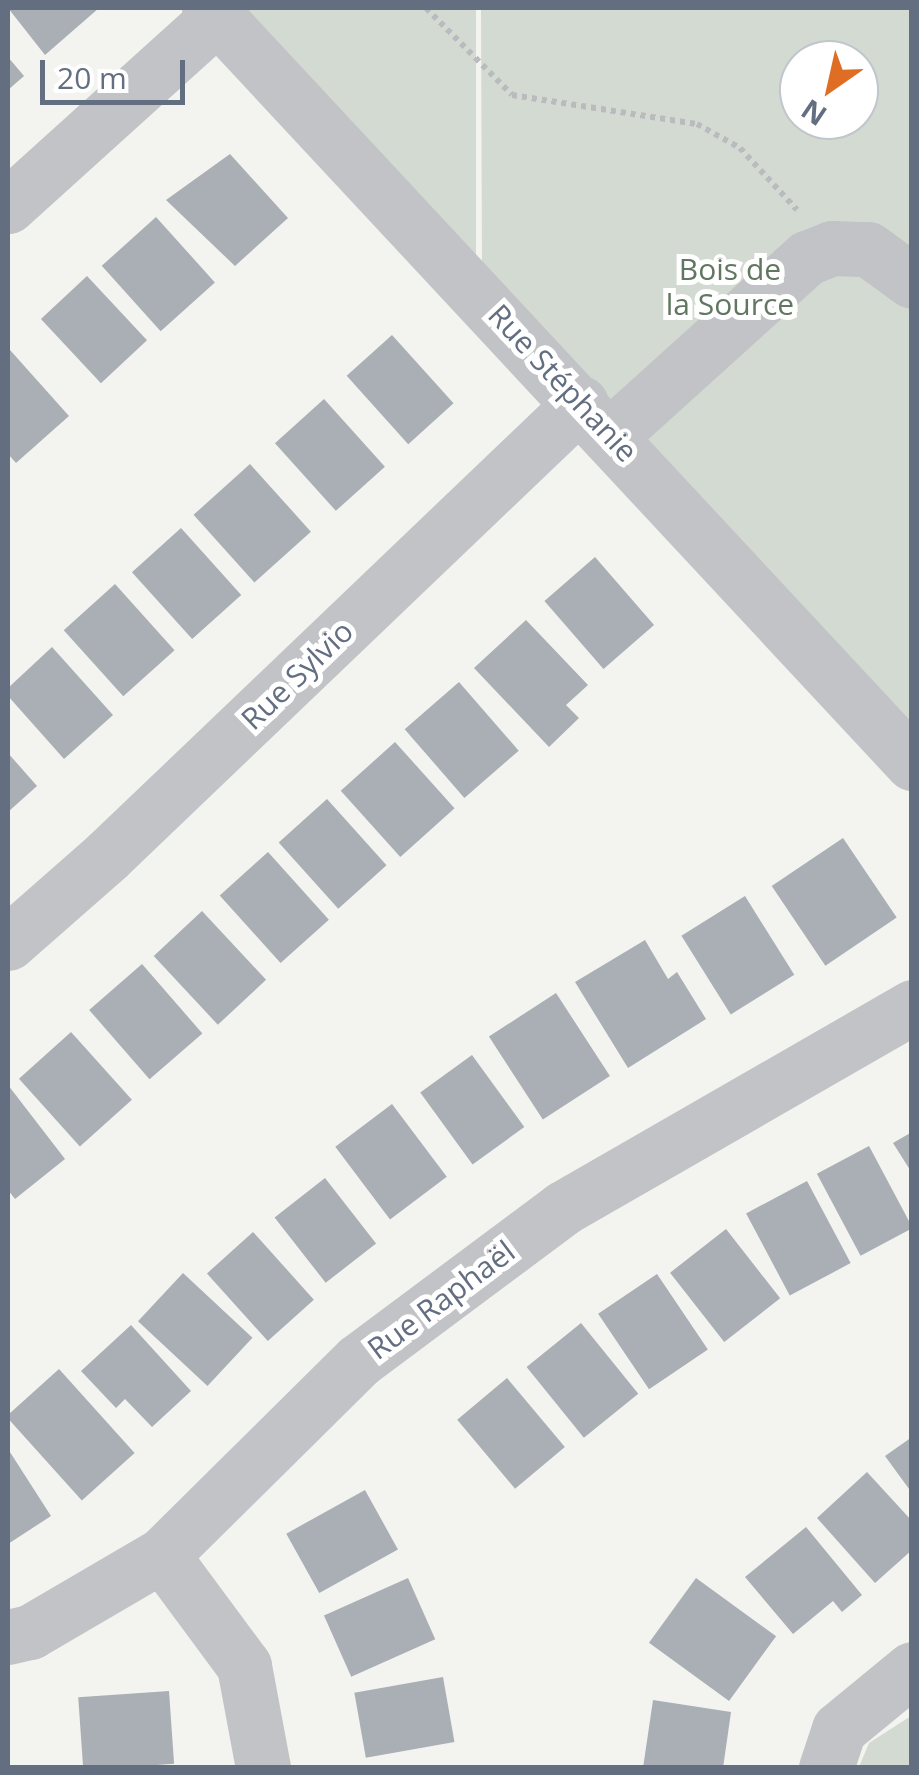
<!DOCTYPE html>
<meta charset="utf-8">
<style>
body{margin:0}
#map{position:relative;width:919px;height:1775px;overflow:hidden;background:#f3f4ef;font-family:"Open Sans",sans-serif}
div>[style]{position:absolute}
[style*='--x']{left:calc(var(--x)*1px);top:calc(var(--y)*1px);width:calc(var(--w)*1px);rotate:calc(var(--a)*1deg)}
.green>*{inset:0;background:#d3dad1}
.building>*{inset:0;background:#a9afb5;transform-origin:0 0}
.path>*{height:6px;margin-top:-3px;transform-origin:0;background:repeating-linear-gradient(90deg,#babbbe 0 5px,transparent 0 10px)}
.minor>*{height:55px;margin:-27.5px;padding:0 27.5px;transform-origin:27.5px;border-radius:27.5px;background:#c1c3c7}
span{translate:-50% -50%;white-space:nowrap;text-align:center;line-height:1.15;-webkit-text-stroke:10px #fff;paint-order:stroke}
.park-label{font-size:30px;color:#627762}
.street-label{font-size:30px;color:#636e80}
.frame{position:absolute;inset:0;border:10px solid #636e80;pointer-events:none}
.north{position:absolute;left:779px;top:40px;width:100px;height:100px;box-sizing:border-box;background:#fff;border:2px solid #c1c5cc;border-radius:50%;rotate:214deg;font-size:28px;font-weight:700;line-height:40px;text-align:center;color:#636e80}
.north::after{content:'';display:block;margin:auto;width:35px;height:45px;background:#df6e24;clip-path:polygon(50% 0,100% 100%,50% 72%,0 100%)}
.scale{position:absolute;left:40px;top:60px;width:145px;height:45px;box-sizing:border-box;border:5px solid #636e80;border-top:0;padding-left:12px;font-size:30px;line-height:35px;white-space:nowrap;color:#636e80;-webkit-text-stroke:8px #fff;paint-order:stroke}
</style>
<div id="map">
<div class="green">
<div style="clip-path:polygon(219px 8px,476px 8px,476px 290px)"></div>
<div style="clip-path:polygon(evenodd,481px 8px,911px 8px,911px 763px,482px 276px,481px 8px,799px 60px,859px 60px,859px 120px,799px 120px,799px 60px)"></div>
<div style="clip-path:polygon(911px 1716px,911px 1767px,859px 1767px,869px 1743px)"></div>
</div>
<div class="building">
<div style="clip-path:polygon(8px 8px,99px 8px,45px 55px)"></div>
<div style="clip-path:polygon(8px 57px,24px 76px,8px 90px)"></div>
<div style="clip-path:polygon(230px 154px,288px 218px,235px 266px,166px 200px)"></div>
<div style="left:156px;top:217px;width:88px;height:73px;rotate:48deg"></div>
<div style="left:87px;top:276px;width:88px;height:63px;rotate:47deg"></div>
<div style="left:392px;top:335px;width:92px;height:61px;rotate:48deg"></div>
<div style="clip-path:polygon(10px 350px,69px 416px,16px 463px,8px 454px)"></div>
<div style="left:324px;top:399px;width:91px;height:66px;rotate:48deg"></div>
<div style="left:250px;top:464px;width:91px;height:76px;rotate:48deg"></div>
<div style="left:181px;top:528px;width:90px;height:66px;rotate:48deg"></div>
<div style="left:595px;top:557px;width:90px;height:67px;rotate:49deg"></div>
<div style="left:115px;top:584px;width:89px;height:69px;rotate:48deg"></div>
<div style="clip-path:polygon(526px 620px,588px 685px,566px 705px,579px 718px,549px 747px,474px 668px)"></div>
<div style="clip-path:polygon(52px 647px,113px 715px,64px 759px,8px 696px,8px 688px)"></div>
<div style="left:459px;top:682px;width:91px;height:72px;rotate:49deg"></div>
<div style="left:395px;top:742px;width:89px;height:73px;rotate:48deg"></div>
<div style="clip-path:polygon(8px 753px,37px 786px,8px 812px)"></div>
<div style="left:327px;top:799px;width:89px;height:65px;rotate:48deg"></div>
<div style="left:843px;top:838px;width:96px;height:86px;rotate:56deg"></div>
<div style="left:268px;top:852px;width:91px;height:65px;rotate:48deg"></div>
<div style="left:745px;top:896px;width:93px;height:75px;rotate:58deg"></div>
<div style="left:202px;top:911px;width:94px;height:66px;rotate:47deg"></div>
<div style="clip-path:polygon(645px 940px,668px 979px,677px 972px,706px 1019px,628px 1068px,575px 982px)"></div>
<div style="left:142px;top:964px;width:92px;height:70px;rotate:49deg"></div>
<div style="left:556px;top:993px;width:99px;height:80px;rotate:57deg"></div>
<div style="left:71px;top:1032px;width:91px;height:70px;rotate:48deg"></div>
<div style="left:472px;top:1055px;width:89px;height:64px;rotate:54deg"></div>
<div style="clip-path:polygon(8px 1085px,65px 1159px,15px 1199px,8px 1190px)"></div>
<div style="left:392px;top:1104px;width:91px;height:71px;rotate:53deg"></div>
<div style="clip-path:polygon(912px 1132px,912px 1173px,893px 1143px)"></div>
<div style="left:869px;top:1146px;width:93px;height:59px;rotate:62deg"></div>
<div style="left:325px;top:1178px;width:83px;height:64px;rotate:52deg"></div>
<div style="left:807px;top:1181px;width:93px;height:69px;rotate:62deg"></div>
<div style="left:726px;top:1229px;width:88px;height:71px;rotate:52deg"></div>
<div style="left:253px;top:1232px;width:91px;height:62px;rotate:48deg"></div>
<div style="left:183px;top:1273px;width:95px;height:66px;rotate:43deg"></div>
<div style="left:657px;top:1274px;width:91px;height:71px;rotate:56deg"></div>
<div style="left:581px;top:1323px;width:91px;height:70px;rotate:51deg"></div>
<div style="clip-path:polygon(131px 1325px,191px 1391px,152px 1427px,125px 1399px,116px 1408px,81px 1371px)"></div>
<div style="left:59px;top:1369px;width:113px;height:71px;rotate:48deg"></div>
<div style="left:507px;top:1378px;width:90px;height:65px;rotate:50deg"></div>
<div style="clip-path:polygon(912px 1437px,912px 1493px,885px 1456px)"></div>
<div style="clip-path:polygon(8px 1449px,51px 1516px,8px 1544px)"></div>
<div style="clip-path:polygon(867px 1472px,912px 1521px,912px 1550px,875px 1583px,817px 1518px)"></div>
<div style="left:365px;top:1490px;width:68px;height:90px;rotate:61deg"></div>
<div style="clip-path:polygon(806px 1527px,862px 1595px,842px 1612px,833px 1601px,793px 1634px,745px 1577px)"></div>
<div style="left:408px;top:1578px;width:67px;height:92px;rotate:66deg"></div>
<div style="left:696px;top:1578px;width:99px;height:80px;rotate:36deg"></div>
<div style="left:443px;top:1677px;width:66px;height:90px;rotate:80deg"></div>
<div style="left:169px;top:1691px;width:73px;height:91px;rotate:86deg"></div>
<div style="clip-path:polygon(653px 1700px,731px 1712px,723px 1768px,643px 1768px)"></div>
</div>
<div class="path">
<div style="--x:426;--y:8;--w:122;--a:45.3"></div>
<div style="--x:512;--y:95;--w:187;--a:8.9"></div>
<div style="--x:697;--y:124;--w:49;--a:29.2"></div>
<div style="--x:740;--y:148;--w:84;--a:47.4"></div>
</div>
<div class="minor">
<div style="--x:209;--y:8;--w:1032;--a:47.04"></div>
<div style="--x:8;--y:206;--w:282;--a:-42.1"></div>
<div style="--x:612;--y:434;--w:263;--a:-42.1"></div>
<div style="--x:807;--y:258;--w:27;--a:-22"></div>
<div style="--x:832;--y:248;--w:36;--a:2"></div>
<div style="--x:868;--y:249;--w:54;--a:36"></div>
<div style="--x:8;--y:943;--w:133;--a:-41.3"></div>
<div style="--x:108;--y:855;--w:654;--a:-43.7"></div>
<div style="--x:162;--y:1555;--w:138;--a:53.5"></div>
<div style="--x:244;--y:1666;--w:104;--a:79.4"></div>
<div style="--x:8;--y:1637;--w:23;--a:-13"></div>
<div style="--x:30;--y:1632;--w:153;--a:-30.3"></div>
<div style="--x:162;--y:1555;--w:276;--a:-44.7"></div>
<div style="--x:358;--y:1361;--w:256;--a:-36.7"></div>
<div style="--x:563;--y:1208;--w:403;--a:-29.9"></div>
<div style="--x:826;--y:1768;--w:41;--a:-71.6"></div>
<div style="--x:839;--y:1729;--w:94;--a:-39.4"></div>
</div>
<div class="park-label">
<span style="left:730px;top:286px">Bois de<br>la Source</span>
</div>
<div class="street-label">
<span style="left:563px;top:383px;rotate:47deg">Rue Stéphanie</span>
<span style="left:297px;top:675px;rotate:-44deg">Rue Sylvio</span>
<span style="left:441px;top:1300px;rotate:-37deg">Rue Raphaël</span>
</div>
<div class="frame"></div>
<div class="north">N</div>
<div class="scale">20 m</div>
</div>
